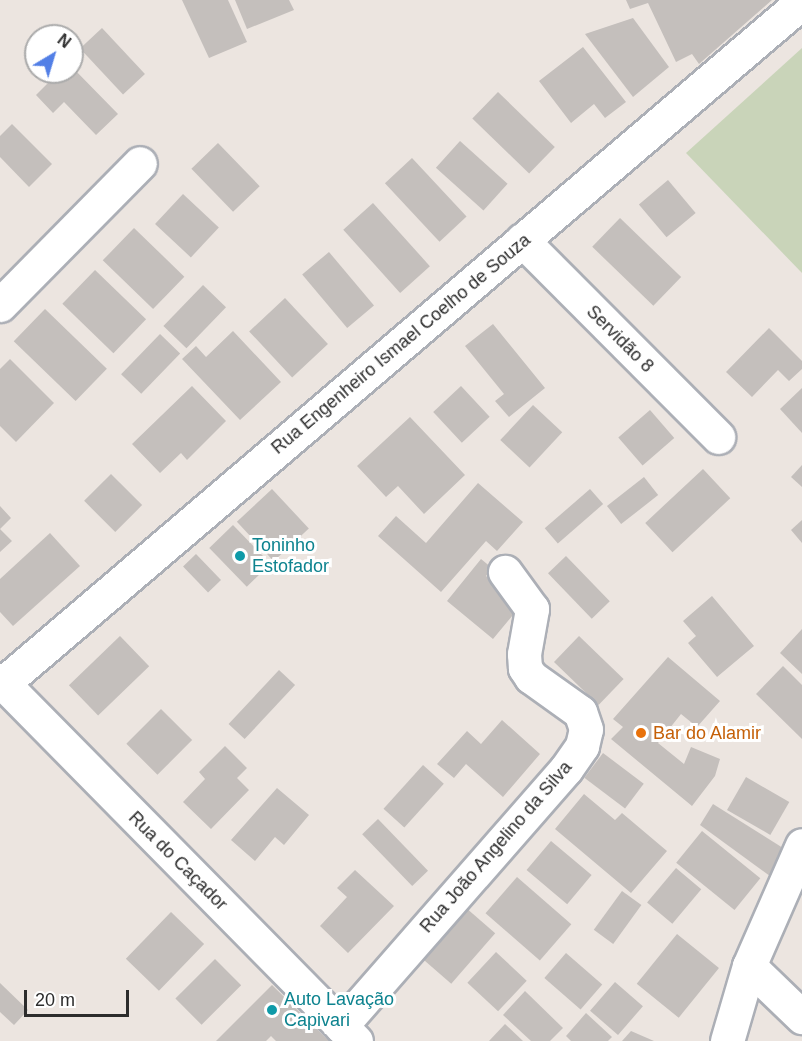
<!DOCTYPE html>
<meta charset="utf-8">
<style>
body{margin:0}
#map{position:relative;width:802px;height:1041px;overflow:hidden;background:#ece5e0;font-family:Arial,sans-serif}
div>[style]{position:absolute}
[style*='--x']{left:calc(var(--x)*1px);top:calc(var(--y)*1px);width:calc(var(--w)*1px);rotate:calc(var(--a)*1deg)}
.cemetery>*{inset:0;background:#c9d4b9}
.building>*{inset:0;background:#c4bfbc;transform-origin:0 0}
.roads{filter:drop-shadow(2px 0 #acafb6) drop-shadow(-2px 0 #acafb6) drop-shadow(0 2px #acafb6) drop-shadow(0 -2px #acafb6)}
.minor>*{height:33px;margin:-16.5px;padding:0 16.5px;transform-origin:16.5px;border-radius:16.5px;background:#fff}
.dots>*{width:16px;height:16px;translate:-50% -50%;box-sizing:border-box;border:3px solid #fff;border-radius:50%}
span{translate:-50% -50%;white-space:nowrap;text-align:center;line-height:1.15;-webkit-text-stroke:6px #fff;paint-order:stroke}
.street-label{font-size:18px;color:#2c2c2c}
.culture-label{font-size:18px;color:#0d838f}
.left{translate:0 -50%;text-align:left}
.food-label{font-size:18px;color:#c56008}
.north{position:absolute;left:24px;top:24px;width:60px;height:60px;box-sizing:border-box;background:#fff;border:2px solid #ababab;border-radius:50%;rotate:38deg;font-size:16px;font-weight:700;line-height:24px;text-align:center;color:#2c2c2c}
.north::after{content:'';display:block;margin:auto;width:21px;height:27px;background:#527fe6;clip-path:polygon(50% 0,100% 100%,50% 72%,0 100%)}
.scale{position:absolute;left:24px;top:990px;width:105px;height:27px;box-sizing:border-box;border:3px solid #2c2c2c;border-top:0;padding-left:8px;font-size:18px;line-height:21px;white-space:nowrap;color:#2c2c2c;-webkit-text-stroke:4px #fff;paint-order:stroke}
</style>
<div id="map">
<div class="cemetery">
<div style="clip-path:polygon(802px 48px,802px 273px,686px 153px)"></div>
</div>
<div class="building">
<div style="clip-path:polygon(182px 0,228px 0,247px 42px,209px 58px)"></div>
<div style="clip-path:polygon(235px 0,289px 0,294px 10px,247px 29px)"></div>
<div style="clip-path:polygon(626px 0,772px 0,699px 64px,692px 54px,676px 62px,648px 3px,630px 9px)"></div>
<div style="clip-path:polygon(633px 18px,669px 67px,633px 97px,585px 34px)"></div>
<div style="left:102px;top:28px;width:63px;height:30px;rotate:47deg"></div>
<div style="clip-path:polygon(583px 47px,626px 102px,605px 118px,594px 104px,571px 123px,539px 81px)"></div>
<div style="clip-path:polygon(72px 67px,118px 114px,96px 135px,64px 102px,53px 113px,36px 95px,59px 72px,72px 72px)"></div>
<div style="left:498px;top:92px;width:79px;height:37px;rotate:44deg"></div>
<div style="clip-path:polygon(12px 124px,52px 164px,29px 187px,0 157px,0 136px)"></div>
<div style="left:460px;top:141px;width:64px;height:36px;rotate:42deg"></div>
<div style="left:218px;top:143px;width:60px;height:37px;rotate:46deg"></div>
<div style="left:412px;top:158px;width:80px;height:37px;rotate:47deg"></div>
<div style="left:668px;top:180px;width:43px;height:38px;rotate:50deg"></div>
<div style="left:183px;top:194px;width:49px;height:41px;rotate:43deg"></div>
<div style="left:373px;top:203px;width:85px;height:40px;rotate:48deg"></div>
<div style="left:620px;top:218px;width:85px;height:40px;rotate:44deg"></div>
<div style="left:134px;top:228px;width:70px;height:45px;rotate:44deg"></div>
<div style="left:329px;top:252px;width:70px;height:35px;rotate:50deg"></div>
<div style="left:95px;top:270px;width:71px;height:47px;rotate:44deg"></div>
<div style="left:203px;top:285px;width:32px;height:57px;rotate:44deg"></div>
<div style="left:285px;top:298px;width:63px;height:49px;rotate:47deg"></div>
<div style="left:45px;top:309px;width:86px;height:45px;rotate:44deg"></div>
<div style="clip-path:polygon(493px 324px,545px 388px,509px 417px,495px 401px,504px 394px,465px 346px)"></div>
<div style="clip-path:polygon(769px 328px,802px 361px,802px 369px,789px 381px,778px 370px,752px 397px,726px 372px)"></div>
<div style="clip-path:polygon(233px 331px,281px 382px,240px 420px,182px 359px,196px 346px,206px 357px)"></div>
<div style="left:160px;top:334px;width:28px;height:56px;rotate:44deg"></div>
<div style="clip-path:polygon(10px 359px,54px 403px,16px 442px,0 426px,0 369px)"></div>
<div style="clip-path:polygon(192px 386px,226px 421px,187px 460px,181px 453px,160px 473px,132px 444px)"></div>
<div style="left:461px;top:386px;width:42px;height:38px;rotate:47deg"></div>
<div style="clip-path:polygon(802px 388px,802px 433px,780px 409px)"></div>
<div style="left:533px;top:405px;width:40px;height:48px;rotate:43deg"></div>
<div style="left:650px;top:410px;width:37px;height:42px;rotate:49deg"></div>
<div style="clip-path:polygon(410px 417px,465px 475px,424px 514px,398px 486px,386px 497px,357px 466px)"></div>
<div style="clip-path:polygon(802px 465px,802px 487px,791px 477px)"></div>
<div style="left:703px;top:469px;width:40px;height:79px;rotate:47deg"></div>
<div style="left:111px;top:474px;width:44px;height:38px;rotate:45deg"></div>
<div style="left:644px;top:477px;width:23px;height:47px;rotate:52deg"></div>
<div style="clip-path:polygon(478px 483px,523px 522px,497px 551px,486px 541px,441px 592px,378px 536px,396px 516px,426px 543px)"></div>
<div style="left:272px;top:489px;width:54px;height:48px;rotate:47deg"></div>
<div style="left:590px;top:489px;width:20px;height:60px;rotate:49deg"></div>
<div style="clip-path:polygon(0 506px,11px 518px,0 529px,12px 541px,0 552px)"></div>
<div style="clip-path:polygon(802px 520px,802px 543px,791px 530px)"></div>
<div style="left:233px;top:525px;width:54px;height:33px;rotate:46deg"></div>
<div style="clip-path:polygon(50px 533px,80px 566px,13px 626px,0 612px,0 579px)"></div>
<div style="left:196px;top:554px;width:36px;height:18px;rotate:46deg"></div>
<div style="left:566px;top:556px;width:63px;height:25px;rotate:46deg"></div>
<div style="clip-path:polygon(481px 559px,492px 568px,486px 576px,522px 604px,493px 639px,447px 601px)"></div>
<div style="clip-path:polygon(712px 596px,754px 646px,717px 677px,688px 643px,696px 636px,683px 621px)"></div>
<div style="clip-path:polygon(802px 629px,802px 674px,780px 653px)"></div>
<div style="left:120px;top:636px;width:42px;height:71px;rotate:46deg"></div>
<div style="left:579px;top:636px;width:62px;height:36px;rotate:44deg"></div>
<div style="clip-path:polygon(668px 657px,720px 701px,697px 727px,681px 714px,658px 743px,684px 764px,691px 747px,720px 759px,715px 776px,692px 806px,611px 739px,623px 727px,613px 719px)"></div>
<div style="clip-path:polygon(783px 666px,802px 685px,802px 739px,756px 694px)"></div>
<div style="left:279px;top:670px;width:22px;height:74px;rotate:43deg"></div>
<div style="left:161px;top:709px;width:44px;height:49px;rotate:45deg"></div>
<div style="clip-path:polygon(502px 720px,540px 754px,503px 797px,466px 764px,454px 778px,437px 764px,467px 731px,481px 744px)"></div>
<div style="clip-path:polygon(225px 746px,247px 768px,237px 778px,249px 790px,211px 829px,183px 802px,205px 779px,199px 772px)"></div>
<div style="left:603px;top:753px;width:51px;height:31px;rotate:37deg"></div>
<div style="left:423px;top:765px;width:28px;height:59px;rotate:42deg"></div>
<div style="left:746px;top:777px;width:50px;height:38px;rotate:30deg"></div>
<div style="clip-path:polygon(277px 788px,309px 815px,284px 845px,275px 837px,255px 861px,231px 840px)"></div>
<div style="clip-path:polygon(584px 794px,615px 820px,622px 813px,667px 851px,631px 893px,555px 829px)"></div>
<div style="clip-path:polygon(713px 804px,783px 848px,770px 876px,700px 825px)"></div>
<div style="left:378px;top:819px;width:72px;height:22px;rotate:46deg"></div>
<div style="left:702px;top:831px;width:75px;height:41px;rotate:39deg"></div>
<div style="left:551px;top:841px;width:53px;height:38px;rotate:40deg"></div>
<div style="left:676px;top:868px;width:33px;height:45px;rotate:40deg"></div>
<div style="clip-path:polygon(355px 870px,394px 906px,348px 953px,320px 926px,347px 897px,337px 888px)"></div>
<div style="left:517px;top:877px;width:72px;height:48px;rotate:41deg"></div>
<div style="left:622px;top:891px;width:24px;height:48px;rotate:36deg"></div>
<div style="left:465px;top:907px;width:40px;height:67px;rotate:41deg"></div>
<div style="left:171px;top:912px;width:46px;height:65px;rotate:44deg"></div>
<div style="left:677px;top:934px;width:54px;height:64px;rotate:39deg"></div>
<div style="left:496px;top:952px;width:42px;height:42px;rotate:43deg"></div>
<div style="left:566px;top:953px;width:48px;height:33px;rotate:41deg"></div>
<div style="left:215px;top:959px;width:37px;height:56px;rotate:45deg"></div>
<div style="left:615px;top:982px;width:37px;height:38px;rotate:41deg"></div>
<div style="clip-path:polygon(0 983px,28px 1010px,14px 1025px,0 1012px)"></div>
<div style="clip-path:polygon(272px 985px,329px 1041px,276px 1041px,271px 1036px,266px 1041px,216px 1041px)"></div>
<div style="clip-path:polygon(525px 991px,563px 1028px,550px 1041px,531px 1041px,503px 1015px)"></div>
<div style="clip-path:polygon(586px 1013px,612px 1037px,608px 1041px,571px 1041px,566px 1036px)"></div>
<div style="clip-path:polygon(505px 1024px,523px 1041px,489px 1041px)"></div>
<div style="clip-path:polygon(631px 1031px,654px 1041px,622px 1041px)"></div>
</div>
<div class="roads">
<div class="minor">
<div style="--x:522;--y:240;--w:278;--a:45.1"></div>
<div style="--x:0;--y:305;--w:199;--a:-45.4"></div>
<div style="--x:0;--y:680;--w:507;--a:45.4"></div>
<div style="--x:0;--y:686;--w:1054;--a:-40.46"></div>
<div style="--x:749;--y:966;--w:74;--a:43.9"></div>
<div style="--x:341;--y:1026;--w:342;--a:-48.8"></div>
<div style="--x:566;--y:769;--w:28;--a:-55"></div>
<div style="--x:582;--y:746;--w:17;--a:-77"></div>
<div style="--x:586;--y:729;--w:18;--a:-109"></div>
<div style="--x:580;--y:712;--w:60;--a:-144.5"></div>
<div style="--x:531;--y:677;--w:11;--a:-124"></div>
<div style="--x:525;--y:668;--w:14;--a:-94"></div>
<div style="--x:524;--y:654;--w:46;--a:-79.9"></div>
<div style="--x:532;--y:609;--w:46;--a:-126.1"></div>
<div style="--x:727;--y:1041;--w:78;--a:-73.7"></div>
<div style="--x:749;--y:966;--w:132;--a:-66.3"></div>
</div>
</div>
<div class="dots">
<div style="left:240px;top:556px;background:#0f9aa8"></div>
<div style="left:641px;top:733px;background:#e8710a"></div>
<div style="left:272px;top:1010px;background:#0f9aa8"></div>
</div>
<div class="street-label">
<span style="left:620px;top:339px;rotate:45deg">Servidão 8</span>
<span style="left:401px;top:344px;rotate:-40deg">Rua Engenheiro Ismael Coelho de Souza</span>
<span style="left:496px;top:847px;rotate:-49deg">Rua João Angelino da Silva</span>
<span style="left:178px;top:861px;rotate:45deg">Rua do Caçador</span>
</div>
<div class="culture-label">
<span class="left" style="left:252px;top:556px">Toninho<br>Estofador</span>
<span class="left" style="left:284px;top:1010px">Auto Lavação<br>Capivari</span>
</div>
<div class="food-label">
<span class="left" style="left:653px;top:733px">Bar do Alamir</span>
</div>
<div class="north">N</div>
<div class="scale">20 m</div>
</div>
